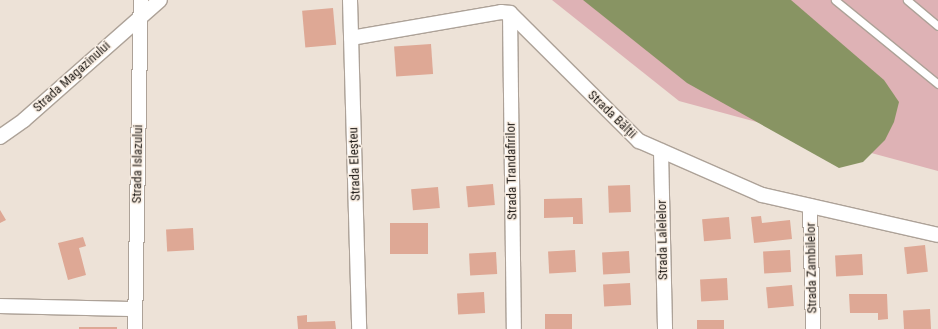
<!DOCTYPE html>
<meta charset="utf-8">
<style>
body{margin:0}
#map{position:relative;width:938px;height:329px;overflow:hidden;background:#ede2d7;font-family:"Roboto Condensed",sans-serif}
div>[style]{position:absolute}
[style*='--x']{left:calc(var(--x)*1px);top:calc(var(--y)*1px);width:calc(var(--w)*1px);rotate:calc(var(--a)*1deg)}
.green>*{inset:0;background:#deb2b5}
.water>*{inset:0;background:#889463}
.building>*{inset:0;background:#dea895;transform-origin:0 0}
.roads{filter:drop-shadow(1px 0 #ada298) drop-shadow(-1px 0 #ada298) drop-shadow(0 1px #ada298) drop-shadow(0 -1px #ada298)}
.service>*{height:7px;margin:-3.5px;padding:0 3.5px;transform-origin:3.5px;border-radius:3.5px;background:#fff}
.minor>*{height:14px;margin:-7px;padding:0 7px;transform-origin:7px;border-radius:7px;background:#fff}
span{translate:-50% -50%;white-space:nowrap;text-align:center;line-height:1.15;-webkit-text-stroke:3px #faefe4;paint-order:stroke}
.street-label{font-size:13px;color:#221e1a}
</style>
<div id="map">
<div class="green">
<div style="clip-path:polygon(552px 0,938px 0,938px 171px,679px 101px)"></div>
</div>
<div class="water">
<div style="clip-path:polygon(583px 0,791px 0,884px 80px,899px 102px,894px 122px,885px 140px,863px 162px,839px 168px,687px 83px)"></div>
</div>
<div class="building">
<div style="left:333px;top:8px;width:37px;height:31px;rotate:85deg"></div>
<div style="left:431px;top:44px;width:30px;height:37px;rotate:86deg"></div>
<div style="left:493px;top:184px;width:21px;height:27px;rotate:85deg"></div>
<div style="left:630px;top:185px;width:27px;height:22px;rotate:88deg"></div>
<div style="left:438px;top:187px;width:21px;height:27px;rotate:85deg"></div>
<div style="clip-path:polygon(582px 198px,583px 224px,573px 224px,573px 217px,544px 218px,544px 199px)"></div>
<div style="clip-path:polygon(0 210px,6px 220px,0 223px)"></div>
<div style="clip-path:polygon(761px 216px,762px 223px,790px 220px,792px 239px,754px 243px,751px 217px)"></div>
<div style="left:729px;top:217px;width:22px;height:27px;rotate:85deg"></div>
<div style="left:428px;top:223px;width:31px;height:38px;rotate:90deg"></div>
<div style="left:193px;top:228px;width:22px;height:27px;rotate:87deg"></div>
<div style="clip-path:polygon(83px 237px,86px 246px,79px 248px,86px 275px,68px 280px,58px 243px)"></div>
<div style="left:925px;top:245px;width:27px;height:21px;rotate:84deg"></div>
<div style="left:575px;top:250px;width:22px;height:27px;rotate:87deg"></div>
<div style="left:790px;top:250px;width:22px;height:27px;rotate:87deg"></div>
<div style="left:629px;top:251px;width:22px;height:27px;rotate:87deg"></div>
<div style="left:496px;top:252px;width:22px;height:27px;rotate:87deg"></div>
<div style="left:862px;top:254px;width:21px;height:27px;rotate:87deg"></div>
<div style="left:727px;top:278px;width:22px;height:27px;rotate:87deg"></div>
<div style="left:630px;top:283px;width:22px;height:27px;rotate:87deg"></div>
<div style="left:792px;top:285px;width:21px;height:26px;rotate:85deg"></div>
<div style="left:484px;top:292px;width:21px;height:27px;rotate:87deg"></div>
<div style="clip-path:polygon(849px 294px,887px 294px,888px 319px,878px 320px,878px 313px,850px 313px)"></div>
<div style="left:930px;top:309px;width:20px;height:27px;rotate:87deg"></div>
<div style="left:572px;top:314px;width:15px;height:27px;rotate:90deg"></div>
<div style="clip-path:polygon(307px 315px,307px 322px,335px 321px,336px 329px,298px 329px,297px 316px)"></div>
<div style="left:724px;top:320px;width:9px;height:27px;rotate:90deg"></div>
<div style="left:79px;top:327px;width:38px;height:2px"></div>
</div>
<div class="roads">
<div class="service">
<div style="--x:835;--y:0;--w:133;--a:39.2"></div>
<div style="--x:907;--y:0;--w:40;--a:40"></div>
</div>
<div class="minor">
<div style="--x:350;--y:0;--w:329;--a:88.4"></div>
<div style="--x:510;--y:13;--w:316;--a:89.3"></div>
<div style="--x:351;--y:38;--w:152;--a:-9.8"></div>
<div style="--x:501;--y:12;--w:9;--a:6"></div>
<div style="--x:510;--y:13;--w:182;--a:44.8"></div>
<div style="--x:639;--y:141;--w:134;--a:23.7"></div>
<div style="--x:762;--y:195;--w:180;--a:12.8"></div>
<div style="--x:0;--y:137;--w:29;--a:-35"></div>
<div style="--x:24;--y:120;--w:181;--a:-41.4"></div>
<div style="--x:661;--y:151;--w:178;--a:88.7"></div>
<div style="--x:810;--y:206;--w:123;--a:88.6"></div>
<div style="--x:0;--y:306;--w:134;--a:1.3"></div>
<div style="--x:135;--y:329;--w:329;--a:-89"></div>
</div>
</div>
<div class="street-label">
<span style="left:72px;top:77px;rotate:-42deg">Strada Magazinului</span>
<span style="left:612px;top:115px;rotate:44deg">Strada Bălții</span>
<span style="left:138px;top:164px;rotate:-89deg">Strada Islazului</span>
<span style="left:355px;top:164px;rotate:-92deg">Strada Eleșteu</span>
<span style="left:512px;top:171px;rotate:-91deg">Strada Trandafirilor</span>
<span style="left:663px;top:240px;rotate:-91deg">Strada Lalelelor</span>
<span style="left:812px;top:268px;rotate:-91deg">Strada Zambilelor</span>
</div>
</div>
